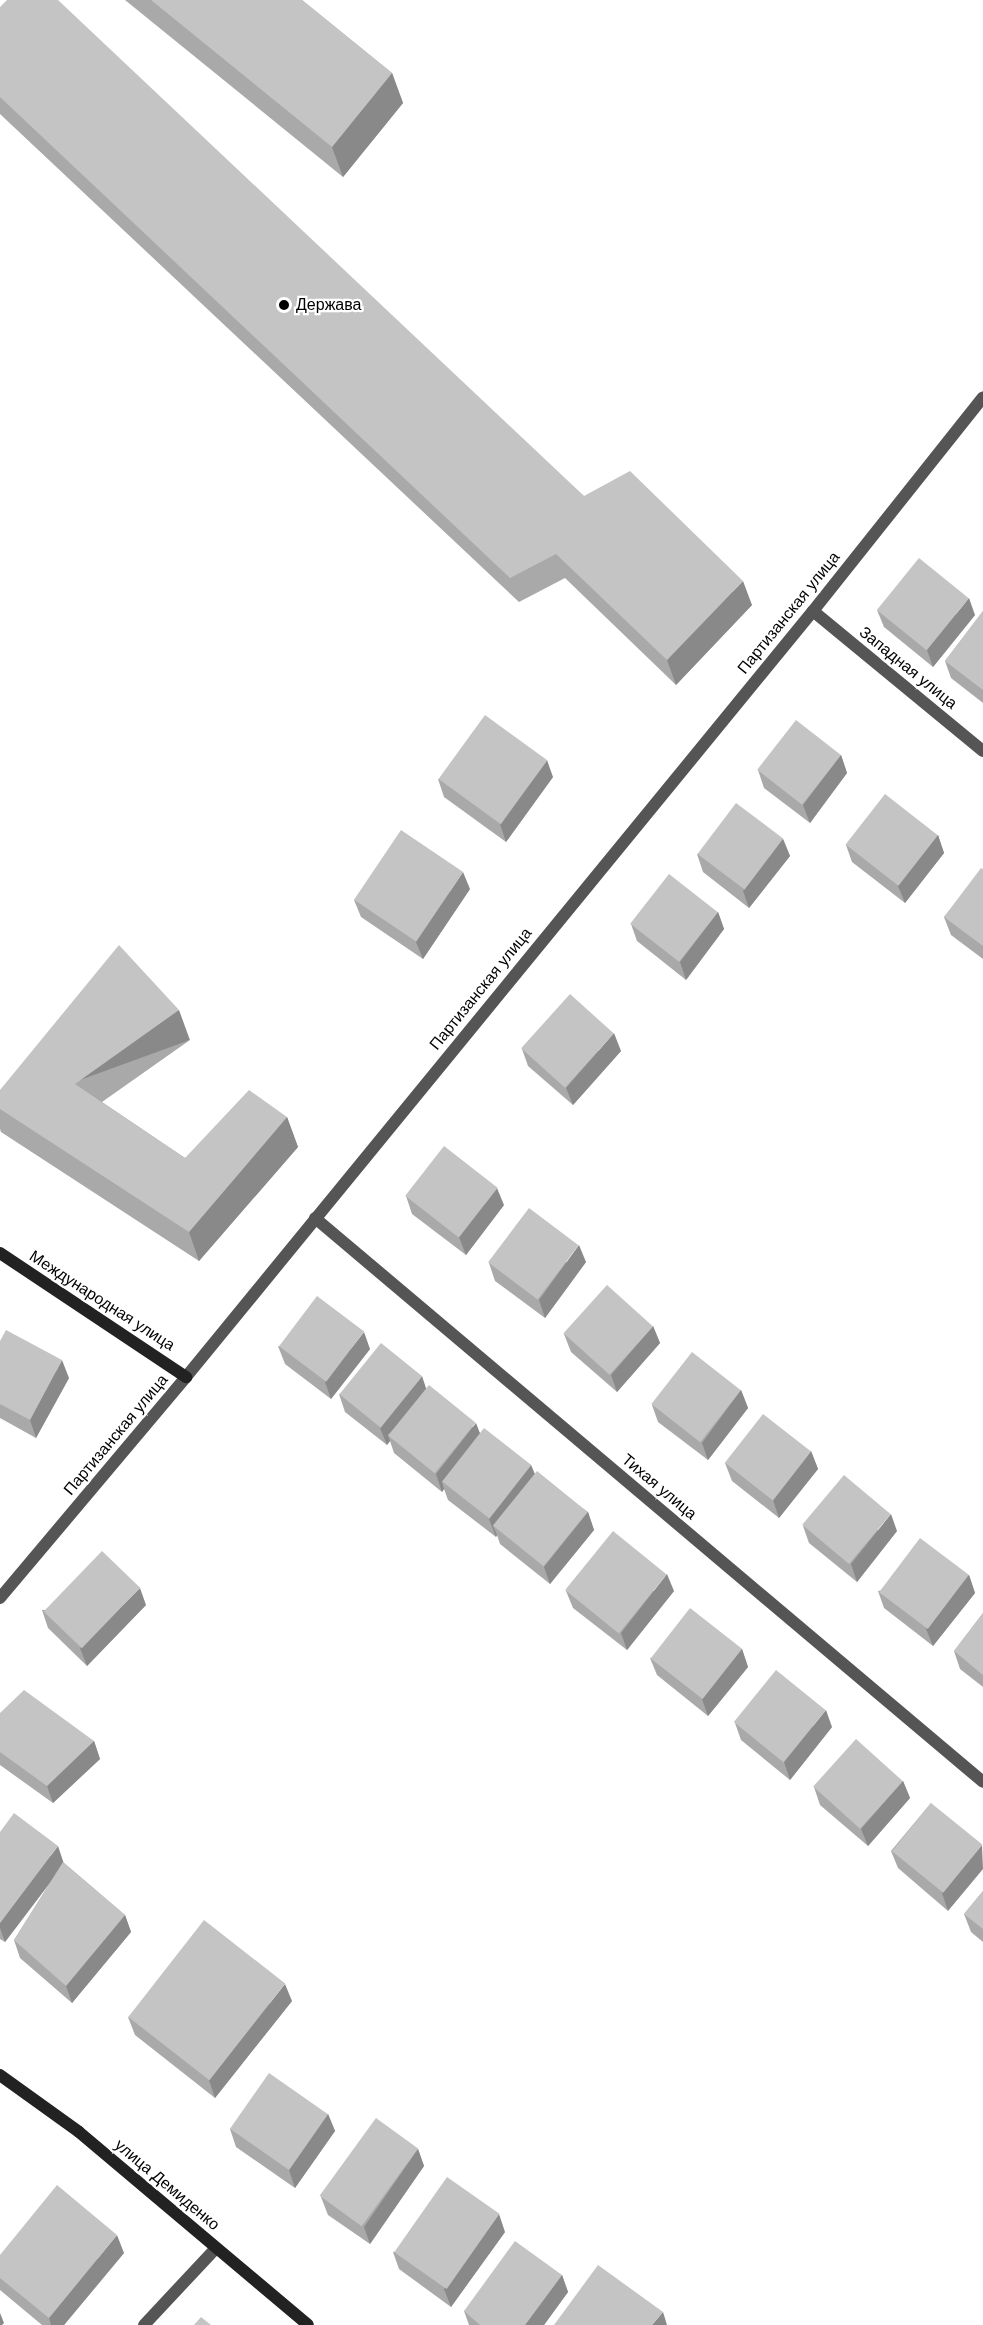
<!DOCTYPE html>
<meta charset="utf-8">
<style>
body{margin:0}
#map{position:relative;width:983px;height:2325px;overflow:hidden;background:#fff;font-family:Arial,sans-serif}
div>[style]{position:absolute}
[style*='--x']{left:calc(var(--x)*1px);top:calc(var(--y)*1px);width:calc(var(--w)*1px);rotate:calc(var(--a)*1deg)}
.street>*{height:12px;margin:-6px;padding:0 6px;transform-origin:6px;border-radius:6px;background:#555}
.secondary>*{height:12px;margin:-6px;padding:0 6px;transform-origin:6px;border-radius:6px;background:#222}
.wall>*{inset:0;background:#a9a9a9}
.shaded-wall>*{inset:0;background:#898989;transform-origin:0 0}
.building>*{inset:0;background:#c4c4c4;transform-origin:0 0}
.dots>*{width:16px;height:16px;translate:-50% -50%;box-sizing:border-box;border:3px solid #fff;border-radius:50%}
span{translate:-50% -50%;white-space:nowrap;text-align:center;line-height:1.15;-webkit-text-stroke:4.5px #fff;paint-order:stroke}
.poi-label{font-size:16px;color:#000}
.left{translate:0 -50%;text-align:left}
.street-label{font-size:16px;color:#000}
</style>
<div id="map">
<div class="street">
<div style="--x:813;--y:611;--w:220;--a:39.5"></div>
<div style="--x:315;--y:1218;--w:874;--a:40.17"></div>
<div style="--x:0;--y:1598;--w:289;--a:-49.9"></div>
<div style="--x:186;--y:1377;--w:990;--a:-50.7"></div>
<div style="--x:813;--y:611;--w:273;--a:-51.5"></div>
<div style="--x:144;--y:2325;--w:105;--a:-46.9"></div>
</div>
<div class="secondary">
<div style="--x:0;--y:1253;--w:224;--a:33.7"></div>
<div style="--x:0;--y:2075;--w:97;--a:35.8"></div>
<div style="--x:79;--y:2132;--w:299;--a:40.1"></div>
</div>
<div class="wall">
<div style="clip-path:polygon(125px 0,302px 0,392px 73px,403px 103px,343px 177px)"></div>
<div style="clip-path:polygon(0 7px,584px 496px,752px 605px,676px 685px,565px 578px,519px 602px,0 114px)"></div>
<div style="clip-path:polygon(877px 610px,975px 615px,933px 667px,884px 627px)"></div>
<div style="clip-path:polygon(983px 611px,983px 703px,951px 678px,945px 661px)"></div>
<div style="clip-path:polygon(841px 755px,847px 773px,810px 823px,764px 788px,758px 770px)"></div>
<div style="clip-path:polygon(553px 777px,506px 842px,444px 797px,438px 779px)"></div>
<div style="clip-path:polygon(938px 835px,944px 853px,905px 903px,852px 862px,846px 845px)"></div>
<div style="clip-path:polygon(783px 839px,790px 856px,749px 908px,703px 872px,697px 854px)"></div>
<div style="clip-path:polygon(983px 869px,983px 959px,951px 935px,944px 917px)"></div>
<div style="clip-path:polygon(470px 889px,423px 959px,361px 917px,354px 900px)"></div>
<div style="clip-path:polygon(718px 912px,724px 929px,686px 980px,637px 941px,631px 924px)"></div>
<div style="clip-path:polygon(190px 1040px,102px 1102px,185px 1158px,287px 1117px,298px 1147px,199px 1261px,1px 1132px,0 1129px,0 1090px)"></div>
<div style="clip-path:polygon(522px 1049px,621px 1051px,573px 1105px,528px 1066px)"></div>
<div style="clip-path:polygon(406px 1196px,504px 1205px,466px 1255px,412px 1214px)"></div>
<div style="clip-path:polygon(586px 1262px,545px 1318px,495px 1281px,489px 1263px)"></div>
<div style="clip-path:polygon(653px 1326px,660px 1343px,617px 1392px,571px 1352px,564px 1334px)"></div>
<div style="clip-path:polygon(0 1341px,69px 1378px,36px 1438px,0 1418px)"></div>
<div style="clip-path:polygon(278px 1346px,370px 1349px,331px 1399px,285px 1364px)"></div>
<div style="clip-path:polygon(426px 1389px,480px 1433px,531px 1465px,535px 1474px,588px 1512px,594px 1530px,550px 1584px,500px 1544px,497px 1535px,496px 1537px,448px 1500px,444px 1489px,442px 1492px,394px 1453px,390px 1441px,387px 1445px,345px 1412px,339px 1394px)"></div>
<div style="clip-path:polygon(741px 1390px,748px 1408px,708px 1460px,658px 1422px,652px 1405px)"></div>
<div style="clip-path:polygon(811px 1451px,818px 1469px,779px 1518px,732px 1481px,725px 1463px)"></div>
<div style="clip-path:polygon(803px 1526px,897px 1531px,857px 1582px,809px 1543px)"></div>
<div style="clip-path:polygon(969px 1575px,975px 1593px,933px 1646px,884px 1608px,878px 1591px)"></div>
<div style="clip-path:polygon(566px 1591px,674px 1591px,627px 1650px,573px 1608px)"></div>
<div style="clip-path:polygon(146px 1605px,87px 1666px,48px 1628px,42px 1610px)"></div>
<div style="clip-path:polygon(983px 1613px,983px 1687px,960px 1669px,954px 1651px)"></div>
<div style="clip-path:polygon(742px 1649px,748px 1667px,708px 1716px,657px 1675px,650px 1658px)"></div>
<div style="clip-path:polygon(0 1713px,94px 1741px,100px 1759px,53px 1803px,0 1765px)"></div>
<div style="clip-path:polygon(735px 1723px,832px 1727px,790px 1780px,741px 1740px)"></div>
<div style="clip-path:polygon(903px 1781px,910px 1798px,868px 1846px,820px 1805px,814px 1787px)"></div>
<div style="clip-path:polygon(931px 1803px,948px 1911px,898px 1868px,891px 1851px)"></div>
<div style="clip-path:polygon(0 1832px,64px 1863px,125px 1915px,131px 1932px,72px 2003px,20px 1958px,14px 1940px,50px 1883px,5px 1942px,0 1939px)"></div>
<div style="clip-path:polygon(983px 1891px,983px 1942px,971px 1932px,964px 1914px)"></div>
<div style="clip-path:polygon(292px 2001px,215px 2098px,135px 2035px,128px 2017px)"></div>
<div style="clip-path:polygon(328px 2114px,335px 2131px,295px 2188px,236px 2147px,230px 2129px)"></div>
<div style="clip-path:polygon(418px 2149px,424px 2166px,370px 2244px,328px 2215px,321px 2197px)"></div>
<div style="clip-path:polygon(505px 2232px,451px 2307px,399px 2269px,393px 2252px)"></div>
<div style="clip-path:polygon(124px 2253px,64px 2325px,42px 2325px,0 2290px,0 2278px)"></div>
<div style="clip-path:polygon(562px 2275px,568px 2292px,544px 2325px,469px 2325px,464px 2311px)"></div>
</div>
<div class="shaded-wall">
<div style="clip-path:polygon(392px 73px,403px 103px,343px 177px,332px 147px)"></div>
<div style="clip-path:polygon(743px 581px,752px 605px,676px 685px,667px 660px)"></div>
<div style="clip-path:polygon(969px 598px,975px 615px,933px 667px,927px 650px)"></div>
<div style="clip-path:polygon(841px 755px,847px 773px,810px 823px,803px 805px)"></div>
<div style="clip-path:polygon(547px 760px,553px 777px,506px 842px,500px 824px)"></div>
<div style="clip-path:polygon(938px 835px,944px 853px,905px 903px,898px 886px)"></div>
<div style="clip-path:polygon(783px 839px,790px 856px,749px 908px,743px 891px)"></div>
<div style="clip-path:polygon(463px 872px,470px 889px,423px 959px,416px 942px)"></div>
<div style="clip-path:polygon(718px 912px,724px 929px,686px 980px,680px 962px)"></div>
<div style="left:179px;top:1010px;width:32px;height:128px;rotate:70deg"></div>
<div style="clip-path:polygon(614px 1033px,621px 1051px,573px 1105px,566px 1088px)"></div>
<div style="clip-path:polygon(287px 1117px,298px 1147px,199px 1261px,189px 1232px)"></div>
<div style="clip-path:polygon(497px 1188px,504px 1205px,466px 1255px,459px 1237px)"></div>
<div style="clip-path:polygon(579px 1245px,586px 1262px,545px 1318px,539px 1300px)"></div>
<div style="clip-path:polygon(653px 1326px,660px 1343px,617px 1392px,611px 1375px)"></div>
<div style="clip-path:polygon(364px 1332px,370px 1349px,331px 1399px,325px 1382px)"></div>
<div style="clip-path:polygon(62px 1360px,69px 1378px,36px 1438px,30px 1420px)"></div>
<div style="clip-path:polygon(422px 1376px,428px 1394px,388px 1435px,390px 1441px,387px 1445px,380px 1428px)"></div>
<div style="clip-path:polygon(741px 1390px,748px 1408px,708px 1460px,702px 1443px)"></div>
<div style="clip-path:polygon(476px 1423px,483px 1441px,442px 1482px,444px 1489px,442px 1492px,436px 1474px)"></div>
<div style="clip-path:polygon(811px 1451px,818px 1469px,779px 1518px,773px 1500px)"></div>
<div style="clip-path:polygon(531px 1465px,538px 1483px,493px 1526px,497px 1535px,496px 1537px,489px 1519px)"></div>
<div style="clip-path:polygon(588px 1512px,594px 1530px,550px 1584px,544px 1567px)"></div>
<div style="clip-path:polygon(891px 1514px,897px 1531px,857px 1582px,851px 1564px)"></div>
<div style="clip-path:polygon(667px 1574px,674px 1591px,627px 1650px,621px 1633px)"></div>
<div style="clip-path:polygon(969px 1575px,975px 1593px,933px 1646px,926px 1629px)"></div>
<div style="clip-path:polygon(140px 1588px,146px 1605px,87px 1666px,80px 1648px)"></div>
<div style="clip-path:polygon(742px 1649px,748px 1667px,708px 1716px,702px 1699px)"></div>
<div style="clip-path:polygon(826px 1710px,832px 1727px,790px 1780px,784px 1762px)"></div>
<div style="clip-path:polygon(94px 1741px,100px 1759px,53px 1803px,47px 1786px)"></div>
<div style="clip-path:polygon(903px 1781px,910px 1798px,868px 1846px,861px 1829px)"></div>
<div style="clip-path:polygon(982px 1845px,983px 1869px,948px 1911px,942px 1893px)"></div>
<div style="clip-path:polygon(58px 1846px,64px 1864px,5px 1942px,0 1928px,0 1923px)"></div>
<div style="clip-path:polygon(125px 1915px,131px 1932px,72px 2003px,66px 1986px)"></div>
<div style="clip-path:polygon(285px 1984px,292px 2001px,215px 2098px,209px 2080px)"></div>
<div style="clip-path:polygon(328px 2114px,335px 2131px,295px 2188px,289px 2170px)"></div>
<div style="clip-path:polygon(418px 2149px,424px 2166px,370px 2244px,364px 2227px)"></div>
<div style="clip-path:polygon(499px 2214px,505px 2232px,451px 2307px,444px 2289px)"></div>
<div style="clip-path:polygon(117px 2235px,124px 2253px,64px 2325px,51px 2325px,49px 2318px)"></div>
<div style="clip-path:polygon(562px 2275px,568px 2292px,544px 2325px,525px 2325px)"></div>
<div style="clip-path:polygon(663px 2312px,667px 2325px,652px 2325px)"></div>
<div style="clip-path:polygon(0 2313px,4px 2323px,2px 2325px,0 2325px)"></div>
</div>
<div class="building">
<div style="clip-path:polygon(7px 0,58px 0,584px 496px,630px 471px,743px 581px,667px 660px,556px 554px,510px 578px,0 97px,0 7px)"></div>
<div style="clip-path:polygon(151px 0,302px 0,392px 73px,332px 147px)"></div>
<div style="left:919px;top:558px;width:64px;height:67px;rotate:39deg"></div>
<div style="clip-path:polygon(983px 611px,983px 690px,945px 661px)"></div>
<div style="left:485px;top:715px;width:77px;height:79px;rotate:36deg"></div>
<div style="left:796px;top:720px;width:57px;height:63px;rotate:38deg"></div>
<div style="left:885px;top:794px;width:67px;height:64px;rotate:38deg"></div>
<div style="left:736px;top:803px;width:59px;height:64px;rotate:37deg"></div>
<div style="left:401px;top:830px;width:75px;height:84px;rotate:34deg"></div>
<div style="clip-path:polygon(981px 868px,983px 869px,983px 946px,944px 917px)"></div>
<div style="left:669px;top:874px;width:62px;height:63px;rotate:38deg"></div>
<div style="clip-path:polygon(119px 945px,179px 1010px,75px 1084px,185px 1158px,249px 1090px,287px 1117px,189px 1232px,0 1109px,0 1090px)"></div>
<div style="left:570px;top:994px;width:59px;height:73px;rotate:42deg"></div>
<div style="left:444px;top:1146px;width:68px;height:63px;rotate:38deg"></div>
<div style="left:529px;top:1208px;width:62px;height:68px;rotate:37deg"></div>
<div style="left:607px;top:1285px;width:62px;height:65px;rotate:42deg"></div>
<div style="left:317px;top:1296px;width:59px;height:63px;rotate:37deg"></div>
<div style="clip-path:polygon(6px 1330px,62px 1360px,30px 1420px,0 1404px,0 1341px)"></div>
<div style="left:381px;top:1343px;width:53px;height:66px;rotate:39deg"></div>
<div style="left:692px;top:1352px;width:62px;height:66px;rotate:38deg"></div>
<div style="left:429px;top:1385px;width:60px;height:65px;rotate:39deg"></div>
<div style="left:763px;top:1414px;width:61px;height:62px;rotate:38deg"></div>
<div style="left:484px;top:1428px;width:60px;height:68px;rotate:38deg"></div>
<div style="left:537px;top:1471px;width:65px;height:70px;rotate:39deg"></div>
<div style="left:844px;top:1475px;width:61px;height:65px;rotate:40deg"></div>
<div style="left:613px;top:1531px;width:69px;height:76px;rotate:39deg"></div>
<div style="left:920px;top:1538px;width:61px;height:68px;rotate:37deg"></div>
<div style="left:102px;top:1551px;width:53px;height:84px;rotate:44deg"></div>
<div style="left:690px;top:1608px;width:66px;height:64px;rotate:38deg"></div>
<div style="clip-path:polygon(983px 1613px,983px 1675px,954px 1651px)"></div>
<div style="left:776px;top:1670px;width:64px;height:67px;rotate:39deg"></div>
<div style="clip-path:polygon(24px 1690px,94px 1741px,47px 1786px,0 1752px,0 1713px)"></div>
<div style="left:856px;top:1739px;width:63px;height:64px;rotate:42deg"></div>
<div style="left:931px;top:1803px;width:66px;height:62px;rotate:39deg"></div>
<div style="clip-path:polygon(14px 1813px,58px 1846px,0 1923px,0 1832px)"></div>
<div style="clip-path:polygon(63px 1862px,125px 1915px,66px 1986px,14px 1940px)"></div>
<div style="clip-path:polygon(983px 1891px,983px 1929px,964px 1914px)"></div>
<div style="left:204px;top:1920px;width:103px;height:123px;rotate:38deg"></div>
<div style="left:269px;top:2073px;width:72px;height:68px;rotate:35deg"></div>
<div style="left:376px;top:2118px;width:52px;height:96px;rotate:36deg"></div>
<div style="left:447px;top:2177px;width:64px;height:92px;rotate:35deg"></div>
<div style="clip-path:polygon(57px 2185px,117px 2235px,49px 2318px,0 2278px,0 2255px)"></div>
<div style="clip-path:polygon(515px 2241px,562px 2275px,525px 2325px,480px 2325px,464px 2311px)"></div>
<div style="clip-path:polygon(598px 2265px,663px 2312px,652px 2325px,554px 2325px)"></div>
<div style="clip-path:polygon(201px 2317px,211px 2325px,194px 2325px)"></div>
</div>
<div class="dots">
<div style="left:284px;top:305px;background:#000"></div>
</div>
<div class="poi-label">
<span class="left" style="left:296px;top:305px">Держава</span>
</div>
<div class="street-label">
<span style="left:789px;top:613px;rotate:-51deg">Партизанская улица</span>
<span style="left:908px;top:668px;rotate:39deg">Западная улица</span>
<span style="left:481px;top:989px;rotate:-51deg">Партизанская улица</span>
<span style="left:102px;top:1301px;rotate:33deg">Международная улица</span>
<span style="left:116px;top:1435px;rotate:-50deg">Партизанская улица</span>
<span style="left:659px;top:1487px;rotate:40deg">Тихая улица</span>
<span style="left:167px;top:2185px;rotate:40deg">улица Демиденко</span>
</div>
</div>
